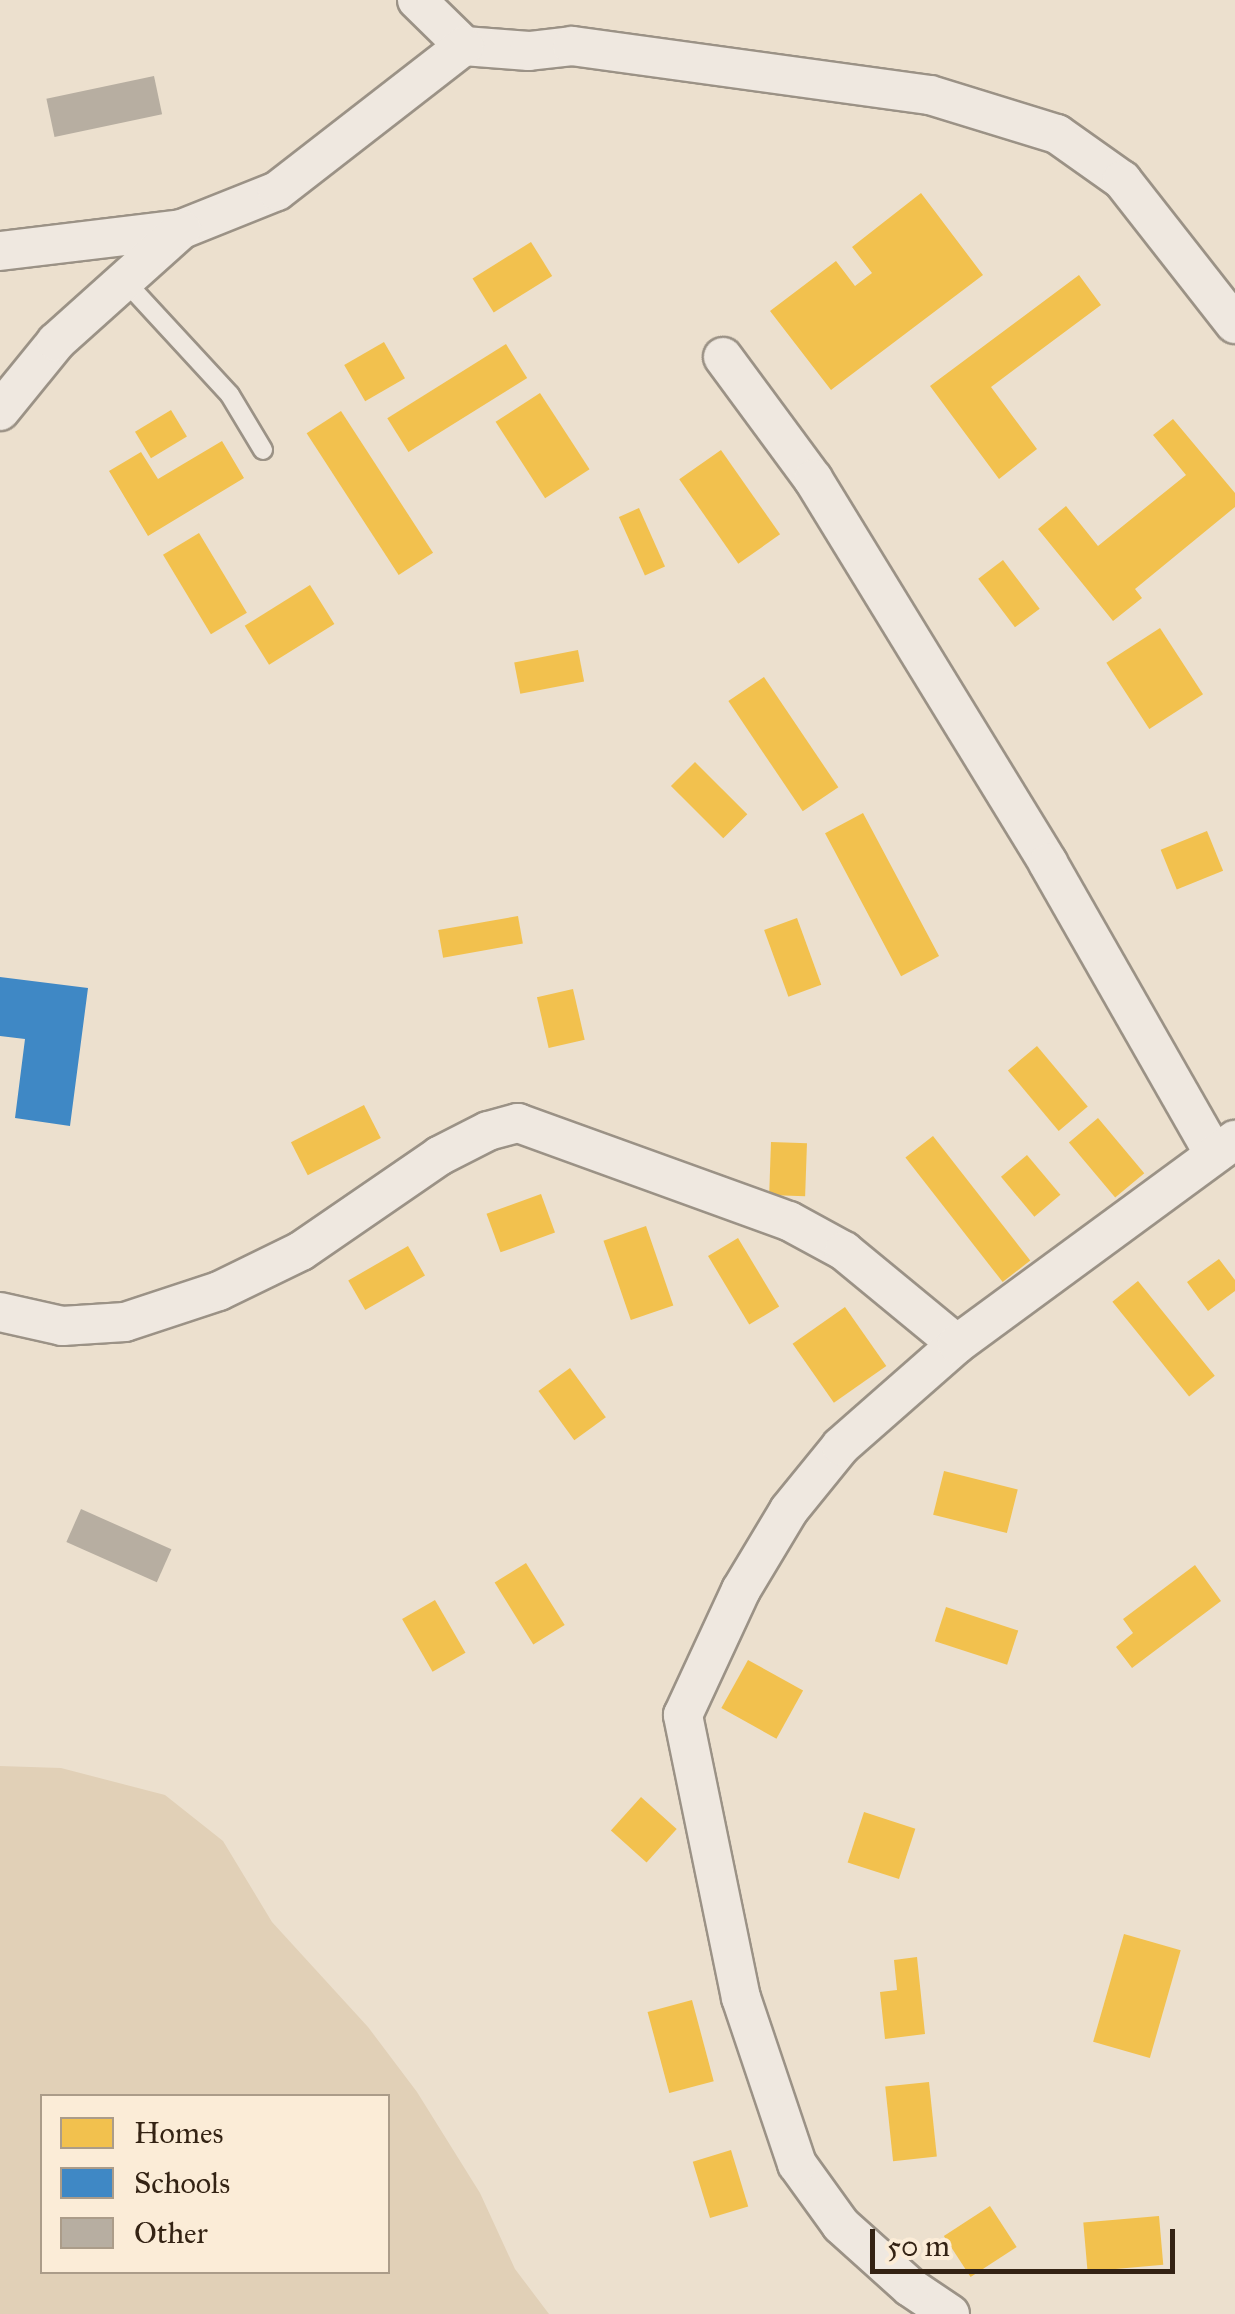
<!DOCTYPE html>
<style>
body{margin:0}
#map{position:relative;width:1235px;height:2314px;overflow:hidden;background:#ece0ce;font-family:"IM FELL Great Primer",serif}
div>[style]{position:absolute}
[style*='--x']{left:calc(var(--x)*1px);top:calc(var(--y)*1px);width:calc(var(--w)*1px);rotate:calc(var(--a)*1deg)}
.green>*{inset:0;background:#e1d0b7}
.homes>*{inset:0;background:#f2c14e;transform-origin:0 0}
.schools>*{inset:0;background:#3f88c5}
.building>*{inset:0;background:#b7aea1;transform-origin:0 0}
.roads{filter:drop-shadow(2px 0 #9b9286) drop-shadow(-2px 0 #9b9286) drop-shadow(0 2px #9b9286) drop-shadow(0 -2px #9b9286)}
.lane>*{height:18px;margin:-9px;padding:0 9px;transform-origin:9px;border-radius:9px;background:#efe8e0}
.street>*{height:38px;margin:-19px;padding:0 19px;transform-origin:19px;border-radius:19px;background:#efe8e0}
span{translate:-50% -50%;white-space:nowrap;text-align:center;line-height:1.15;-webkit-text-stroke:10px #fbecd7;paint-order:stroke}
.legend{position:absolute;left:40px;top:2094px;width:350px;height:180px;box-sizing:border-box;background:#fbecd7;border:2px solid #ab9c89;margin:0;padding:12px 18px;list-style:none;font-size:30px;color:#342314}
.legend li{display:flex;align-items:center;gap:20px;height:50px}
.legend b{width:50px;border:2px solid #ab9c89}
.scale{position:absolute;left:870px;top:2229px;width:305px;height:45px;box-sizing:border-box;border:5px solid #342314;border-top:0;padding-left:12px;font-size:30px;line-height:35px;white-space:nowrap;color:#342314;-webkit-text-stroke:8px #fbecd7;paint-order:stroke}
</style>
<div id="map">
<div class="green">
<div style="clip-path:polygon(evenodd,0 1766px,61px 1768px,165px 1795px,223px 1841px,272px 1922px,368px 2027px,417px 2092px,480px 2193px,515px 2269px,549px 2314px,0 2314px,0 1766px,42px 2096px,388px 2096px,388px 2272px,42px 2272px,42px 2096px)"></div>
</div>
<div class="homes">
<div style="clip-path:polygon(921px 193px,983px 275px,831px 390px,770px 311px,836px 261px,855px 286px,872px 273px,852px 247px)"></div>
<div style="left:531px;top:242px;width:40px;height:69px;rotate:58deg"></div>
<div style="clip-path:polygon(1079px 275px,1101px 305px,991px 387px,1037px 449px,999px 479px,930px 386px)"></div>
<div style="left:384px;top:342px;width:42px;height:46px;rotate:60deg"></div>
<div style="left:506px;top:344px;width:40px;height:140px;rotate:58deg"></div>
<div style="left:540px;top:393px;width:91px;height:53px;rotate:57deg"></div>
<div style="left:171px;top:410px;width:31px;height:42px;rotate:59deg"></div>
<div style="left:341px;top:411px;width:169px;height:41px;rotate:57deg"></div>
<div style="clip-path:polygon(1173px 419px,1235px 493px,1235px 507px,1135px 589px,1142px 598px,1113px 621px,1038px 529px,1066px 506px,1098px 546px,1186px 475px,1153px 435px)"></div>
<div style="clip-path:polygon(222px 441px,244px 478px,148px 536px,109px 471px,141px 452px,158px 479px)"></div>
<div style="left:721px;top:450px;width:103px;height:51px;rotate:55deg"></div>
<div style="left:639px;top:508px;width:64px;height:22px;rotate:66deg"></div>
<div style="left:199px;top:533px;width:93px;height:42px;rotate:59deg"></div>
<div style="left:1003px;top:560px;width:61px;height:31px;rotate:53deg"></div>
<div style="left:310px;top:585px;width:46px;height:77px;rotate:58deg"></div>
<div style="left:1160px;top:628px;width:79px;height:64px;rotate:57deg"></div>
<div style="left:578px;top:650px;width:32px;height:65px;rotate:79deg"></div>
<div style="left:764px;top:677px;width:133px;height:43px;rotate:56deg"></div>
<div style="left:695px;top:762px;width:74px;height:34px;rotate:45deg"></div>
<div style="left:863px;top:813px;width:162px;height:43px;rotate:62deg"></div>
<div style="left:1207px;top:831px;width:43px;height:50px;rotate:68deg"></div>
<div style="left:518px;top:916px;width:28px;height:81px;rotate:80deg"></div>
<div style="left:797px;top:918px;width:71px;height:35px;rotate:70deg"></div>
<div style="left:573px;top:989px;width:52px;height:37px;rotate:77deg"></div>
<div style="left:1037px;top:1046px;width:79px;height:38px;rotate:50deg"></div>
<div style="left:364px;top:1105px;width:37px;height:82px;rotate:63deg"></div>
<div style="left:1098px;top:1118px;width:72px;height:38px;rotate:50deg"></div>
<div style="left:933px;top:1136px;width:158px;height:35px;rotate:52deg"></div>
<div style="left:771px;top:1142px;width:36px;height:53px;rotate:2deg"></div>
<div style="left:1027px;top:1155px;width:52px;height:34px;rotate:50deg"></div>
<div style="left:541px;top:1194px;width:41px;height:58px;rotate:70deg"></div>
<div style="left:646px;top:1226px;width:84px;height:45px;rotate:71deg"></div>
<div style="left:738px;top:1238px;width:80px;height:35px;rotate:59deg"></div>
<div style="left:408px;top:1246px;width:34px;height:69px;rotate:60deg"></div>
<div style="clip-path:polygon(1219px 1259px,1235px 1280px,1235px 1291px,1208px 1311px,1187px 1282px)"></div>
<div style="left:1138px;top:1281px;width:122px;height:33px;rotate:51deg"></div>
<div style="left:845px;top:1307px;width:72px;height:64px;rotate:55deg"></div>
<div style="left:570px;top:1368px;width:61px;height:39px;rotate:54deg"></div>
<div style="left:944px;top:1471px;width:76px;height:45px;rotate:14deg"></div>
<div style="left:526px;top:1563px;width:73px;height:37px;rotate:58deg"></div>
<div style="clip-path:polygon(1195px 1565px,1221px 1601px,1132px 1668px,1116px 1647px,1133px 1633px,1123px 1619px)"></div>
<div style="left:435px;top:1600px;width:61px;height:38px;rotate:60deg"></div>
<div style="left:946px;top:1607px;width:76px;height:36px;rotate:18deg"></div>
<div style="left:748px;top:1660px;width:63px;height:55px;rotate:29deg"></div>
<div style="left:641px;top:1797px;width:48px;height:45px;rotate:42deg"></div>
<div style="left:864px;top:1812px;width:54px;height:53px;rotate:18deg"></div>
<div style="left:1124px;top:1934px;width:59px;height:112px;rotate:16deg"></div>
<div style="clip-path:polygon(917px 1957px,925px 2034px,885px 2039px,880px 1992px,897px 1990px,894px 1960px)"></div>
<div style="left:692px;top:2000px;width:84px;height:46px;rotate:75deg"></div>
<div style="left:929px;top:2082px;width:75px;height:44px;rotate:84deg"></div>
<div style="left:731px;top:2150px;width:59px;height:40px;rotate:73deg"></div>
<div style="left:990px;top:2206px;width:49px;height:55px;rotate:57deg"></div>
<div style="left:1159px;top:2216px;width:49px;height:76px;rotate:85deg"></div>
</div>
<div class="schools">
<div style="clip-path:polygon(0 977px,88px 988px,70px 1126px,15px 1118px,25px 1039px,0 1036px)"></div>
</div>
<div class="building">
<div style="left:154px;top:76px;width:39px;height:110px;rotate:78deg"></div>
<div style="left:81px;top:1509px;width:99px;height:36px;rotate:24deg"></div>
</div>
<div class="roads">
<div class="lane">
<div style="--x:124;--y:280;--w:156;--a:47.3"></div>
<div style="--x:230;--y:395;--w:64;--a:59"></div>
</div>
<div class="street">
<div style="--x:417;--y:0;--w:66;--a:44.4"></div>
<div style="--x:464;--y:46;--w:65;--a:4.4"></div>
<div style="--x:529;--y:51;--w:43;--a:-6.6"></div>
<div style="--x:572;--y:46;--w:361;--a:7.8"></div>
<div style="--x:930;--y:95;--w:133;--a:17.1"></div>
<div style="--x:1057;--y:134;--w:80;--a:35.3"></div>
<div style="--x:1122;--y:180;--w:183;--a:51.9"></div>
<div style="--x:0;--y:251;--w:183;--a:-6.9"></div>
<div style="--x:182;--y:229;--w:102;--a:-21.8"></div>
<div style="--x:277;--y:191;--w:237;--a:-37.8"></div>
<div style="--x:723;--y:357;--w:152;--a:53.6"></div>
<div style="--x:813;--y:479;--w:450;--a:58.5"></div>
<div style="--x:1048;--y:863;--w:335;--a:60.3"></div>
<div style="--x:0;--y:411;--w:89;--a:-50.9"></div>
<div style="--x:56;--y:342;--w:169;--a:-41.9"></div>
<div style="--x:0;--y:1312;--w:64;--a:12.7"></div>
<div style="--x:62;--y:1326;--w:63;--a:-3.6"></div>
<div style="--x:125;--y:1322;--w:99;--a:-18.3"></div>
<div style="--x:219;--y:1291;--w:91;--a:-26"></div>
<div style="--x:301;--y:1251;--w:168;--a:-34.5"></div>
<div style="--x:439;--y:1156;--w:55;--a:-27"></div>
<div style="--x:488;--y:1131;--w:31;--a:-15"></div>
<div style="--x:518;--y:1123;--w:288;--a:19.9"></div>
<div style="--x:789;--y:1221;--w:63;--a:28.6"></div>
<div style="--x:844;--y:1251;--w:146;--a:39.5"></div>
<div style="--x:950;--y:2314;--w:48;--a:-146"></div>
<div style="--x:910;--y:2287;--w:93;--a:-138.1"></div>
<div style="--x:841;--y:2225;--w:75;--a:-125.8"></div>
<div style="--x:797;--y:2164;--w:175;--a:-108.6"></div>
<div style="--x:741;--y:1998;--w:289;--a:-101.6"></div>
<div style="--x:683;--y:1715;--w:138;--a:-65.1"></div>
<div style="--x:741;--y:1590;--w:93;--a:-59"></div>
<div style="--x:789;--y:1510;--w:82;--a:-50.9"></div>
<div style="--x:841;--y:1446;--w:154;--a:-41.3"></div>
<div style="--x:957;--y:1344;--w:345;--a:-36.3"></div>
</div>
</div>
<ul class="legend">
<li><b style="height:28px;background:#f2c14e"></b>Homes</li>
<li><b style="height:28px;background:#3f88c5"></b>Schools</li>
<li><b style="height:28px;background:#b7aea1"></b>Other</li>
</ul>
<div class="scale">50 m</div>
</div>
